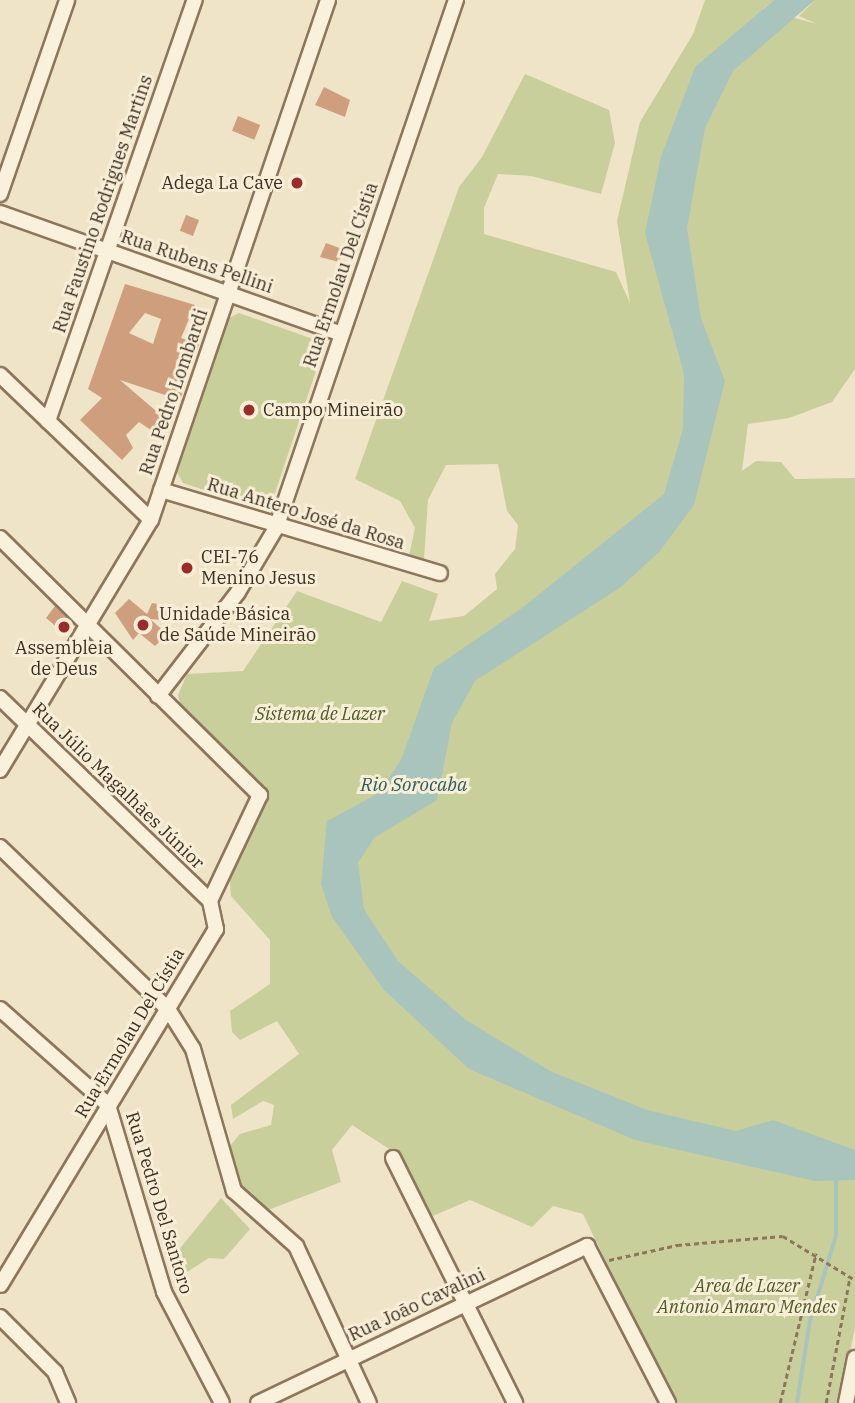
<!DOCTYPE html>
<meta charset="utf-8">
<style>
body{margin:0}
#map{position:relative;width:855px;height:1403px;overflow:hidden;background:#f0e4c8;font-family:"IBM Plex Serif",serif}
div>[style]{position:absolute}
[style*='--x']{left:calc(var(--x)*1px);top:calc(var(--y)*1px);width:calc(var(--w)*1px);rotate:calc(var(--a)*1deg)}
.green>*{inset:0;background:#c9cf9b}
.water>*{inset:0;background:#a9c4bc}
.stream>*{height:3.5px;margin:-1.75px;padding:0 1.75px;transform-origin:1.75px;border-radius:1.75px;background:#a9c4bc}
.building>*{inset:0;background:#cf9f7d;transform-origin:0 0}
.path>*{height:2.5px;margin-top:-1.25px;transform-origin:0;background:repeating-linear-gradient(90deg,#8d765c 0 5px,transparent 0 8.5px)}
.roads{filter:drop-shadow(2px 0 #8d765c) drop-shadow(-2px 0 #8d765c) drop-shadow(0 2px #8d765c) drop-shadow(0 -2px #8d765c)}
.street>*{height:14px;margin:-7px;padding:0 7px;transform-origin:7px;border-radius:7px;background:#faf1dc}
.dots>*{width:19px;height:19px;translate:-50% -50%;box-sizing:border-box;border:4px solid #f7eed8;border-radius:50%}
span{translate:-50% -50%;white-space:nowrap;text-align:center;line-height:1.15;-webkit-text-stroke:6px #f7eed8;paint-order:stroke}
.poi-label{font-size:18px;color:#3d2e20}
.right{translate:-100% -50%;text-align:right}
.left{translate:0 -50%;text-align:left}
.street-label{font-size:18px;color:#3d2e20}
.park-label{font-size:18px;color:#4d5a26;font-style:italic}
.water-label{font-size:19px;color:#2f5d5a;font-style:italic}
</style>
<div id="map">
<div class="green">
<div style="clip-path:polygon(705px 0,774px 0,763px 9px,817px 24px,799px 16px,815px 0,855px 0,855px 369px,832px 402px,789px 418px,748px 424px,742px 471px,756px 461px,781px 462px,795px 479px,855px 478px,855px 1328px,839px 1403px,674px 1403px,583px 1214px,553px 1206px,532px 1227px,470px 1200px,433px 1216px,397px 1154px,352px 1125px,332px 1150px,341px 1182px,263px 1212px,242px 1186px,229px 1147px,240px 1134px,271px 1125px,274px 1105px,263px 1101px,233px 1119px,231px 1105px,299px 1054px,277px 1021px,240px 1040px,232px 1032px,230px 1011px,270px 984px,270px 940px,231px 896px,229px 873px,264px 803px,264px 787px,181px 707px,178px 695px,187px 674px,243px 671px,297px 591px,381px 622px,402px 581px,438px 594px,429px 621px,464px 616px,497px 589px,495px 574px,515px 549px,518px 525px,507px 511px,498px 464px,446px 465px,428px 500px,424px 559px,409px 556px,415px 528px,400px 501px,355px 479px,459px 187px,482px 157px,525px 74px,609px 110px,615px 143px,601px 194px,531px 176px,498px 174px,484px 208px,484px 234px,616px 272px,630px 303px,617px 221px,640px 122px,693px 34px)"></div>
<div style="clip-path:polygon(239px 313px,313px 339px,322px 353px,273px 499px,262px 509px,183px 483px,174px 467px,227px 319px)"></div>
<div style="clip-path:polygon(221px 1198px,250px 1229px,224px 1259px,209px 1258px,176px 1279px,168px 1263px)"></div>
</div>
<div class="water">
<div style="clip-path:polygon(774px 0,815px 0,733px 71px,705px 128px,687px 228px,701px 318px,725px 381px,694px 505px,660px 551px,621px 587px,475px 681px,452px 723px,437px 800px,374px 838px,358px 863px,364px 909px,398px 961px,466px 1020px,550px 1071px,647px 1110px,736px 1131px,773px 1120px,855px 1150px,855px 1180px,815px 1181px,635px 1140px,469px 1069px,384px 990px,332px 917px,321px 884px,327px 821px,379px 793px,401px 760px,434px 668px,522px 608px,664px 494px,683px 429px,684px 374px,645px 233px,661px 157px,695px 67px)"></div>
</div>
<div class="stream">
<div style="--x:797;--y:1403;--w:83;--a:-81"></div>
<div style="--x:810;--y:1321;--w:89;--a:-73"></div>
<div style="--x:836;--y:1236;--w:60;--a:-90"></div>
</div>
<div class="building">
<div style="clip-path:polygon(324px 87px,350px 100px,345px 117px,315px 105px)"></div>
<div style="left:238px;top:116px;width:24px;height:16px;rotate:22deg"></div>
<div style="left:186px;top:215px;width:14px;height:17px;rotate:21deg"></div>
<div style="clip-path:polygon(326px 243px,345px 250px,339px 262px,320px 257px)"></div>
<div style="clip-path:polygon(evenodd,125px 284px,195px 305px,181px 338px,199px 344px,180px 400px,120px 380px,163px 417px,151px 430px,139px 422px,126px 435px,133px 448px,122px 460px,80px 420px,102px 398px,88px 389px,125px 284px,145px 313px,161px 319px,153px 344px,129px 333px,145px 313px)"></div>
<div style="clip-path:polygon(129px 599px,147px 614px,152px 603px,193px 610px,192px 622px,150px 619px,167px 634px,155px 646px,139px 633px,133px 640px,115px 613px)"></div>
<div style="clip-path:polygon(55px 606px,73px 624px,66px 635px,46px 618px)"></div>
</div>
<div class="path">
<div style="--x:609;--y:1260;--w:70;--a:-12.4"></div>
<div style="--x:677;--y:1245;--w:106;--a:-4.9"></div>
<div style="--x:783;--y:1236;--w:84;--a:31.4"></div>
<div style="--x:780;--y:1403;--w:154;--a:-76.5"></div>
<div style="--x:826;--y:1403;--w:129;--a:-79.3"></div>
</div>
<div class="roads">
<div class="street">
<div style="--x:0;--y:194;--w:205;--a:-70.9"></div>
<div style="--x:0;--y:213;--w:362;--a:19.5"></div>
<div style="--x:0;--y:375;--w:209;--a:43.8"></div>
<div style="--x:48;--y:421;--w:446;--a:-70.8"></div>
<div style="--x:161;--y:490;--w:291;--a:16.6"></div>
<div style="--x:0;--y:538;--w:366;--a:44.7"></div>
<div style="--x:260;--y:795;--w:117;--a:115.3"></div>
<div style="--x:158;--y:696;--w:131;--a:-52.4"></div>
<div style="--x:238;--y:592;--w:74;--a:-59.3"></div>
<div style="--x:276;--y:528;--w:558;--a:-71.18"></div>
<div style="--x:0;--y:698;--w:292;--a:44"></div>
<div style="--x:210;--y:901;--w:29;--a:78"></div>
<div style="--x:216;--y:929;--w:416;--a:121.2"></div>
<div style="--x:0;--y:770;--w:292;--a:-58.9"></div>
<div style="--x:151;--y:520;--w:549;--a:-71.2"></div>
<div style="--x:0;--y:847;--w:233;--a:44"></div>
<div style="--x:168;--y:1009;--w:47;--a:58"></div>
<div style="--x:193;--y:1049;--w:148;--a:73.9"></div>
<div style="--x:234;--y:1191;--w:83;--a:41.6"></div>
<div style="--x:296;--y:1246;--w:173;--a:65.1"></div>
<div style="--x:0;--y:1009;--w:144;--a:41.6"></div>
<div style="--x:108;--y:1105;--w:195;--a:73.3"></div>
<div style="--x:164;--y:1292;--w:125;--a:62.4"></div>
<div style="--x:393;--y:1158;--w:274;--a:63.5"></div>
<div style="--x:0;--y:1317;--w:78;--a:45"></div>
<div style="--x:55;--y:1372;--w:34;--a:67"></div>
<div style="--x:258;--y:1403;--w:365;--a:-25.5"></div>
<div style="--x:587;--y:1246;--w:177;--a:62.7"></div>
<div style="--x:846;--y:1403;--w:46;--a:-78.7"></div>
</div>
</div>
<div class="dots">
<div style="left:297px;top:183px;background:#9e2a2b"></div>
<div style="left:249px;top:410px;background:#9e2a2b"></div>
<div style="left:187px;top:568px;background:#9e2a2b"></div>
<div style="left:143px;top:625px;background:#9e2a2b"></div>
<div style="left:64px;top:627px;background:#9e2a2b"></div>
</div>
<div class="poi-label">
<span class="right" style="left:283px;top:183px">Adega La Cave</span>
<span class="left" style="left:263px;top:410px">Campo Mineirão</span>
<span class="left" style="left:201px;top:568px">CEI-76<br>Menino Jesus</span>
<span class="left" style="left:159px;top:625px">Unidade Básica<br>de Saúde Mineirão</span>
<span style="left:64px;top:659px">Assembleia<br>de Deus</span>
</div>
<div class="street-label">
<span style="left:103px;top:204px;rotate:-71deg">Rua Faustino Rodrigues Martins</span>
<span style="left:197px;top:262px;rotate:19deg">Rua Rubens Pellini</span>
<span style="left:341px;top:275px;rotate:-71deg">Rua Ermolau Del Cístia</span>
<span style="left:174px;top:392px;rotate:-71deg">Rua Pedro Lombardi</span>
<span style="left:306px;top:514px;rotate:17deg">Rua Antero José da Rosa</span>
<span style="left:118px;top:786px;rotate:44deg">Rua Júlio Magalhães Júnior</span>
<span style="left:130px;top:1033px;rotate:-59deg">Rua Ermolau Del Cístia</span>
<span style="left:159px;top:1203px;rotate:73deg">Rua Pedro Del Santoro</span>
<span style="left:417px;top:1305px;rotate:-25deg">Rua João Cavalini</span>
</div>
<div class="park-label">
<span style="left:320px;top:714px">Sistema de Lazer</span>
<span style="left:747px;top:1297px">Area de Lazer<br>Antonio Amaro Mendes</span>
</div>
<div class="water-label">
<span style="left:414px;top:785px">Rio Sorocaba</span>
</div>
</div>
